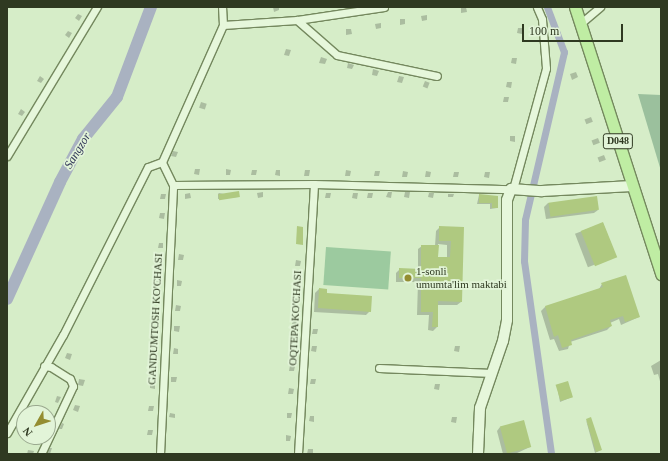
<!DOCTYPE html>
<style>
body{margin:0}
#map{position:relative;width:668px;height:461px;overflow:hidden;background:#d6edc8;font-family:Georgia,serif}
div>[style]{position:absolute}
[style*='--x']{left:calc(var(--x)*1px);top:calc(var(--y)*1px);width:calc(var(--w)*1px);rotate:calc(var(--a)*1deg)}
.green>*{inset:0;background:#9cca9f;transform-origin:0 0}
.cemetery>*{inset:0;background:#9bc09d}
.shadow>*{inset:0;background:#0003;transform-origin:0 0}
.canal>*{height:7px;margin:-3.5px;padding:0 3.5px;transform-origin:3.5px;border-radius:3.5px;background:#a9b2c1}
.river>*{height:12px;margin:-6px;padding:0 6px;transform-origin:6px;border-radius:6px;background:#a9b2c1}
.building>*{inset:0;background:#afc980;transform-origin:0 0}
.roads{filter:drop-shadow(1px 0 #74885e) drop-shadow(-1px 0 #74885e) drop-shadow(0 1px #74885e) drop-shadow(0 -1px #74885e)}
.minor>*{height:7px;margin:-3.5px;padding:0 3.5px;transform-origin:3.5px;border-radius:3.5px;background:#e6f7db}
.secondary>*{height:10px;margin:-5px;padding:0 5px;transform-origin:5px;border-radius:5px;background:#e6f7db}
.primary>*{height:11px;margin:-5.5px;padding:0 5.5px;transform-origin:5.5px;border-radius:5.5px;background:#bfeda3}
.dots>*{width:11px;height:11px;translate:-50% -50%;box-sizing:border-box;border:2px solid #e2f4d8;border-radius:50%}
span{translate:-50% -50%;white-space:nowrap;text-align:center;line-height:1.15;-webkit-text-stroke:3.5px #e2f4d8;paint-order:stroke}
.shield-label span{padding:1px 3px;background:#e2f4d8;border:1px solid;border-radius:3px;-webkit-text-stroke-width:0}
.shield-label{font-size:10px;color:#2f3921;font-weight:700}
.poi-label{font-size:11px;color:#2f3921}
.left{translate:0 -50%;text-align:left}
.street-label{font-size:11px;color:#2f3921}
.water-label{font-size:12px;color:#313658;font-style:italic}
.frame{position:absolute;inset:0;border:8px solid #2f3921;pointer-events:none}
.north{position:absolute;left:16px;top:405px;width:40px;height:40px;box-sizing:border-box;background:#e2f4d8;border:1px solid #9aa98f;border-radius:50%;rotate:231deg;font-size:11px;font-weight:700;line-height:16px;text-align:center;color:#2f3921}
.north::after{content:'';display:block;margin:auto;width:14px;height:18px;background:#948d31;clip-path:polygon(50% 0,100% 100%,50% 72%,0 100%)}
.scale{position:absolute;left:522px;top:24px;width:101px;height:18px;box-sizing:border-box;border:2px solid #2f3921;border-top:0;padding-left:5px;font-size:12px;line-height:14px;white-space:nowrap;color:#2f3921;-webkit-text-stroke:3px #e2f4d8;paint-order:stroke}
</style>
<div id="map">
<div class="green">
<div style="left:326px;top:247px;width:65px;height:38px;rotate:4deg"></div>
</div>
<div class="cemetery">
<div style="clip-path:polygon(638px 94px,661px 95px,661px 171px)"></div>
</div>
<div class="shadow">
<div style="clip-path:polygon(273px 7px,279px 7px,279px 10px,274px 12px)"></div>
<div style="clip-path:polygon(466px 7px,467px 12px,461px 13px,461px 8px)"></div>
<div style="clip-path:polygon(78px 14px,82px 16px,79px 21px,75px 18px)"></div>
<div style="clip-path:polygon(427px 15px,427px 20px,422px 21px,421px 16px)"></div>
<div style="clip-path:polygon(400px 19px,405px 19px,405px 24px,400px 25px)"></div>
<div style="clip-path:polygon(381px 23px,381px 28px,376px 29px,375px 24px)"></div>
<div style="clip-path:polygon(518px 28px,523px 28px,522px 34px,517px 33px)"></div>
<div style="clip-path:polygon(346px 29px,351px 29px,352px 34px,346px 35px)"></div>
<div style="clip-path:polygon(68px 31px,72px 33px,69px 38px,65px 35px)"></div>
<div style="clip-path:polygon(286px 49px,291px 50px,289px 56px,284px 55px)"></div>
<div style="clip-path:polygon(321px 57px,327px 59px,325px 64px,319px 63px)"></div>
<div style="clip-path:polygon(512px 58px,517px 58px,516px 64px,511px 63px)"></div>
<div style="clip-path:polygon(348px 63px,354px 65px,352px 69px,347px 68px)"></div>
<div style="clip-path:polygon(373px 69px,379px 71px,377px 76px,372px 75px)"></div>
<div style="clip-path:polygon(576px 72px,578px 77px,572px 80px,570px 74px)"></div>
<div style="clip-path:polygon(40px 76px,44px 79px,41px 83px,37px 81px)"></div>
<div style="clip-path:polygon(399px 76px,404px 77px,402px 83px,397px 82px)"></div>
<div style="left:425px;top:81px;width:5px;height:6px;rotate:22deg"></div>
<div style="clip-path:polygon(507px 82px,512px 82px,511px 88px,506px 87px)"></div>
<div style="clip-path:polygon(504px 97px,509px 97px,508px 102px,503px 102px)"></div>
<div style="left:201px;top:102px;width:6px;height:6px;rotate:18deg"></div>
<div style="clip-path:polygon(21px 109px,25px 112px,22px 116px,18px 114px)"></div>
<div style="left:591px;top:117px;width:5px;height:7px;rotate:68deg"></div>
<div style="clip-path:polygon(510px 136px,515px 136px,515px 142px,510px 141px)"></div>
<div style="left:598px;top:138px;width:5px;height:7px;rotate:68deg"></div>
<div style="clip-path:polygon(173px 151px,178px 152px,176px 157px,171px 156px)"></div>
<div style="left:604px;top:155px;width:5px;height:7px;rotate:68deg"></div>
<div style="clip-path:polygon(195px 169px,200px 169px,199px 175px,194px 174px)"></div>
<div style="clip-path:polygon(226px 169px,231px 170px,230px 175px,226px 175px)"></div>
<div style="clip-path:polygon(252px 170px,257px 170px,256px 175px,251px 175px)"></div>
<div style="clip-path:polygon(276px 170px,280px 170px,280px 176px,275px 175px)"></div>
<div style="clip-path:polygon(305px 170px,310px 170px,309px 176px,304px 176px)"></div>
<div style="clip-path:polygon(346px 170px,351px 171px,350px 176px,345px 176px)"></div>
<div style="clip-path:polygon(375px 171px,380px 171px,379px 176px,374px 176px)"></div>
<div style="clip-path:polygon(403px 171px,408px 172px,407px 177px,402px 177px)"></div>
<div style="clip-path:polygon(426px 171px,431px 172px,430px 177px,425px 177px)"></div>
<div style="clip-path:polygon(454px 172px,459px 172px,458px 177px,453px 177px)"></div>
<div style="clip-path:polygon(485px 172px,490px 172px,489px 178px,484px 177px)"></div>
<div style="clip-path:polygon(263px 192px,263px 197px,258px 198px,257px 193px)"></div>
<div style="clip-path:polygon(388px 192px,392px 192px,391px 198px,386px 197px)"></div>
<div style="clip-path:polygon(405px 192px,410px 192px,409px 198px,404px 197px)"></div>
<div style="clip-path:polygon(190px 193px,191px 198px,185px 199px,185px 194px)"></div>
<div style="clip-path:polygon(326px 193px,331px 193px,330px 198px,325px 198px)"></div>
<div style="clip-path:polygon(353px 193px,358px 193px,357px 199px,352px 198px)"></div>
<div style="clip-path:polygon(368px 193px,373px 193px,372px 198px,367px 198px)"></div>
<div style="clip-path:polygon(429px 193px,434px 193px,433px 198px,428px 197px)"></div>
<div style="clip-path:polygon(161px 194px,166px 194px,165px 199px,160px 199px)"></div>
<div style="clip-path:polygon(218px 194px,219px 193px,238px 197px,218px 199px)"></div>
<div style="clip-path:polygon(448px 194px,454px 194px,453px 197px,448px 197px)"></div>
<div style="clip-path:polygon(479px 195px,497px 197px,497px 208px,490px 209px,490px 204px,477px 204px)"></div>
<div style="clip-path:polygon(548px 203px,598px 210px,594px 213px,546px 219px,544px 207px)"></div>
<div style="clip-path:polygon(160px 213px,165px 213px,164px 219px,159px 218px)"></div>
<div style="left:603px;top:223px;width:36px;height:30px;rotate:69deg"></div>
<div style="clip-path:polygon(evenodd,440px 227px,463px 228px,461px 302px,457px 305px,437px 305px,437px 327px,433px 331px,428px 330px,429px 315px,417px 315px,418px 282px,396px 282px,396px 273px,400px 269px,418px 270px,418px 249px,422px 246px,435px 246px,436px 231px,440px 227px,438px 244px,447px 245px,447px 258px,437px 258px,438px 244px)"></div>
<div style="clip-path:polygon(159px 243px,163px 243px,163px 248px,158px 248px)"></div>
<div style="clip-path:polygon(179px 254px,184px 255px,183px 260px,178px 260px)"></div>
<div style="clip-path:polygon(296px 260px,301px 261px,300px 266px,295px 266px)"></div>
<div style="clip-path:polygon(157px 277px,162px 277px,161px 282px,156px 282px)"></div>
<div style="clip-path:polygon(177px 280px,182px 281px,181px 286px,177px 286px)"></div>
<div style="clip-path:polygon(295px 280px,300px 280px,299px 285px,294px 285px)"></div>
<div style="clip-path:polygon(602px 284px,639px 317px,621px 325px,619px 319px,610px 323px,611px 326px,607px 330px,570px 342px,568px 349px,559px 351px,554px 339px,550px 340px,541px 311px,545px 307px,599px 289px)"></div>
<div style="clip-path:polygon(319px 289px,326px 294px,370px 311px,366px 315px,314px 312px,315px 293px)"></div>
<div style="clip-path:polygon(294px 296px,299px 297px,298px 302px,293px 302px)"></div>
<div style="clip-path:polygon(176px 305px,181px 306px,180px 311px,175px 311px)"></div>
<div style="clip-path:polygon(160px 308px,159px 314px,154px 313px,155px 308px)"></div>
<div style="clip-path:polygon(298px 319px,297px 325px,292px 324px,293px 319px)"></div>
<div style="clip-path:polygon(174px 326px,180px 326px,179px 332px,174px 331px)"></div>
<div style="clip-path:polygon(313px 329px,318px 329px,317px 334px,312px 334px)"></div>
<div style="clip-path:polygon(153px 335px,158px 336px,157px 341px,152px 341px)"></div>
<div style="clip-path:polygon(291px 346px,296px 346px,295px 351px,290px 351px)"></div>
<div style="clip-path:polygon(312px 346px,317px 346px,316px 352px,311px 351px)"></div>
<div style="clip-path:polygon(455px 346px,460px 346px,459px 352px,454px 351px)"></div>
<div style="clip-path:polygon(174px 348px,178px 349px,178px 354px,173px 354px)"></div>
<div style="clip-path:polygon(67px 353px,72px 354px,70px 360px,65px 358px)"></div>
<div style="clip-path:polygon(661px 360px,661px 385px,658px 374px,654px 375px,651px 366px)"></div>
<div style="clip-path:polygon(151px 362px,157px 362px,156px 367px,151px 367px)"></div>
<div style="clip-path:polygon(290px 365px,295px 366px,294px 371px,289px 371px)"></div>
<div style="clip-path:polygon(171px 377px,177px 377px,176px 382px,171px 382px)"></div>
<div style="clip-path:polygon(79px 379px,85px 380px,83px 386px,78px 385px)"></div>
<div style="clip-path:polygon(311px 379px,316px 379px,315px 384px,310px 384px)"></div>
<div style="clip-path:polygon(150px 383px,155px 383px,155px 389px,150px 388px)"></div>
<div style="clip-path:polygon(435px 384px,440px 384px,439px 390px,434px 389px)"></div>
<div style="clip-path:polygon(557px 386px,572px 397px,560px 402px)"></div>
<div style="clip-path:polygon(289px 388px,294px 389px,293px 394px,288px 394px)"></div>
<div style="clip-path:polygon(57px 396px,61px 397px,58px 403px,55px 402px)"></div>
<div style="clip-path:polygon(75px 405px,80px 406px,78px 412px,73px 410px)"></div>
<div style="clip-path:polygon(149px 406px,154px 406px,153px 411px,148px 411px)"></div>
<div style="clip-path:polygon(170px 413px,175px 414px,175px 418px,169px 417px)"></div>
<div style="clip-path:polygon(287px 413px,292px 413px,291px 418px,287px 418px)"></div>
<div style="clip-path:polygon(310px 416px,314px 416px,314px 422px,309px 421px)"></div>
<div style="clip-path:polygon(452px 417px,457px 417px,456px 423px,451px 422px)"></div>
<div style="clip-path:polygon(586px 420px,601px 450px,595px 453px)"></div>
<div style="clip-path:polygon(62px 423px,64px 424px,62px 429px,59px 429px)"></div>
<div style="clip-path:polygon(500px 427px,530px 447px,515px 454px,503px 454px,497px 431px)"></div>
<div style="clip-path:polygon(148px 430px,153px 430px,152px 435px,147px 435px)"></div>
<div style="clip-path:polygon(286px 435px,291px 436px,290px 441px,286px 441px)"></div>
<div style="clip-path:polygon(50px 448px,52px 448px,50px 454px,47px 453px)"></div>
<div style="clip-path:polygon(308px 449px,313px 449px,313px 454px,307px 454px)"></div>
<div style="clip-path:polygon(28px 450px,34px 451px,33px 454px,27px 454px)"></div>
</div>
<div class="canal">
<div style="--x:547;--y:7;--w:48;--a:69.3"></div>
<div style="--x:564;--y:52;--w:172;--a:103.1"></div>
<div style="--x:525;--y:220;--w:41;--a:91.4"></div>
<div style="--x:524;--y:261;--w:195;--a:82"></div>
</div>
<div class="river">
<div style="--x:7;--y:299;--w:128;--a:-65.6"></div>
<div style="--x:60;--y:182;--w:49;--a:-61.9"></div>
<div style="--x:83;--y:139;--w:54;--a:-51"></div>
<div style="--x:117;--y:97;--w:96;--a:-69.3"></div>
</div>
<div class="building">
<div style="left:239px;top:191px;width:6px;height:21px;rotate:81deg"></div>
<div style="clip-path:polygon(479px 194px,498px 196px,498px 208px,492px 208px,492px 203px,479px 203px)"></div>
<div style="left:597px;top:196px;width:14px;height:49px;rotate:82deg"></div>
<div style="left:603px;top:222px;width:38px;height:24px;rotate:68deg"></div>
<div style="clip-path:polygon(297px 226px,303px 227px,303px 245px,296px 244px)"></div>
<div style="clip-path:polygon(439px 226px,464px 227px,462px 302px,438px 301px,438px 327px,432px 327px,433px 312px,421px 312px,421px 278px,399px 278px,399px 268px,421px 269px,421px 245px,439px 245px,438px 257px,450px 257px,451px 241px,439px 241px)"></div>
<div style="clip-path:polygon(626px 275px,640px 317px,625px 322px,623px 316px,610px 320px,612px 326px,571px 340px,572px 345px,562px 348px,558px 335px,554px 337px,545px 306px,603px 287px,601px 283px)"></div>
<div style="clip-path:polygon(319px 288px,327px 289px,327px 293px,372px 296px,371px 312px,318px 308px)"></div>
<div style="left:568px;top:381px;width:17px;height:13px;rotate:73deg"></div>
<div style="clip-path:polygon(591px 417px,602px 450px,596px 452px,586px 419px)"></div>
<div style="left:524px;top:420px;width:28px;height:25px;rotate:75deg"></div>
</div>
<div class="roads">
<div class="minor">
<div style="--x:297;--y:20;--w:53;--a:41.2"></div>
<div style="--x:337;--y:55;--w:102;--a:11.9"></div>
<div style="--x:581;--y:23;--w:25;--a:-40"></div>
<div style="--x:223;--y:25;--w:74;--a:-3.9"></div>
<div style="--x:297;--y:20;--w:88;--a:-8.5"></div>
<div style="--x:7;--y:156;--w:174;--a:-58.9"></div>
<div style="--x:173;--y:185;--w:141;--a:-0.4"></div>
<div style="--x:314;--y:184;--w:197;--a:1.5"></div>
<div style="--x:513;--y:189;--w:125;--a:-74.7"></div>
<div style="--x:546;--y:68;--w:49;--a:-94.7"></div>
<div style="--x:542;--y:19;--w:13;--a:-113"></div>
<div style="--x:379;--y:368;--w:113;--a:2.5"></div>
<div style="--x:7;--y:433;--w:113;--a:-60.3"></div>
<div style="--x:63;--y:335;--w:188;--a:-63.2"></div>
<div style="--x:148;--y:167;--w:15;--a:-20"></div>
<div style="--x:41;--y:454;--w:75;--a:-64.8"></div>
<div style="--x:73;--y:386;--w:8;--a:-113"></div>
<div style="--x:70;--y:379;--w:22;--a:-148"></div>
<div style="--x:51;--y:367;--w:7;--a:-172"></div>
<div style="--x:160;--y:454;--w:269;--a:-87.2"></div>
<div style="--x:173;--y:185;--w:25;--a:-116"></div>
<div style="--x:162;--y:162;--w:150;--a:-66"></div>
<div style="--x:223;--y:25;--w:18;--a:-93"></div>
<div style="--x:298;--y:454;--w:270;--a:-86.6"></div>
</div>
<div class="secondary">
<div style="--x:478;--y:454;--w:46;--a:-87.5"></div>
<div style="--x:480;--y:408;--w:71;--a:-71.1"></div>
<div style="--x:503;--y:341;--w:21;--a:-79"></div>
<div style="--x:507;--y:320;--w:120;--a:-90"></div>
<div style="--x:507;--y:200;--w:12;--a:-70"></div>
<div style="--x:511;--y:189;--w:31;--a:4"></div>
<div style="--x:542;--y:191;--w:90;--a:-3.2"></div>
</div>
<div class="primary">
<div style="--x:575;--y:7;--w:281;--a:72.1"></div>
</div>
</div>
<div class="dots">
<div style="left:408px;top:278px;background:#948d31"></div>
</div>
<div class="shield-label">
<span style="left:618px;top:141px">D048</span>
</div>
<div class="poi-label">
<span class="left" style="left:416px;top:278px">1-sonli<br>umumta'lim maktabi</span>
</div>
<div class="street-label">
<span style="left:295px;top:318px;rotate:-87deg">OQTEPA KO'CHASI</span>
<span style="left:155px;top:319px;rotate:-87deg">GANDUMTOSH KO'CHASI</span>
</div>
<div class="water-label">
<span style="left:78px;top:151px;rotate:-59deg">Sangzor</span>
</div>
<div class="frame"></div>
<div class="north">N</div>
<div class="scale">100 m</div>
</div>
